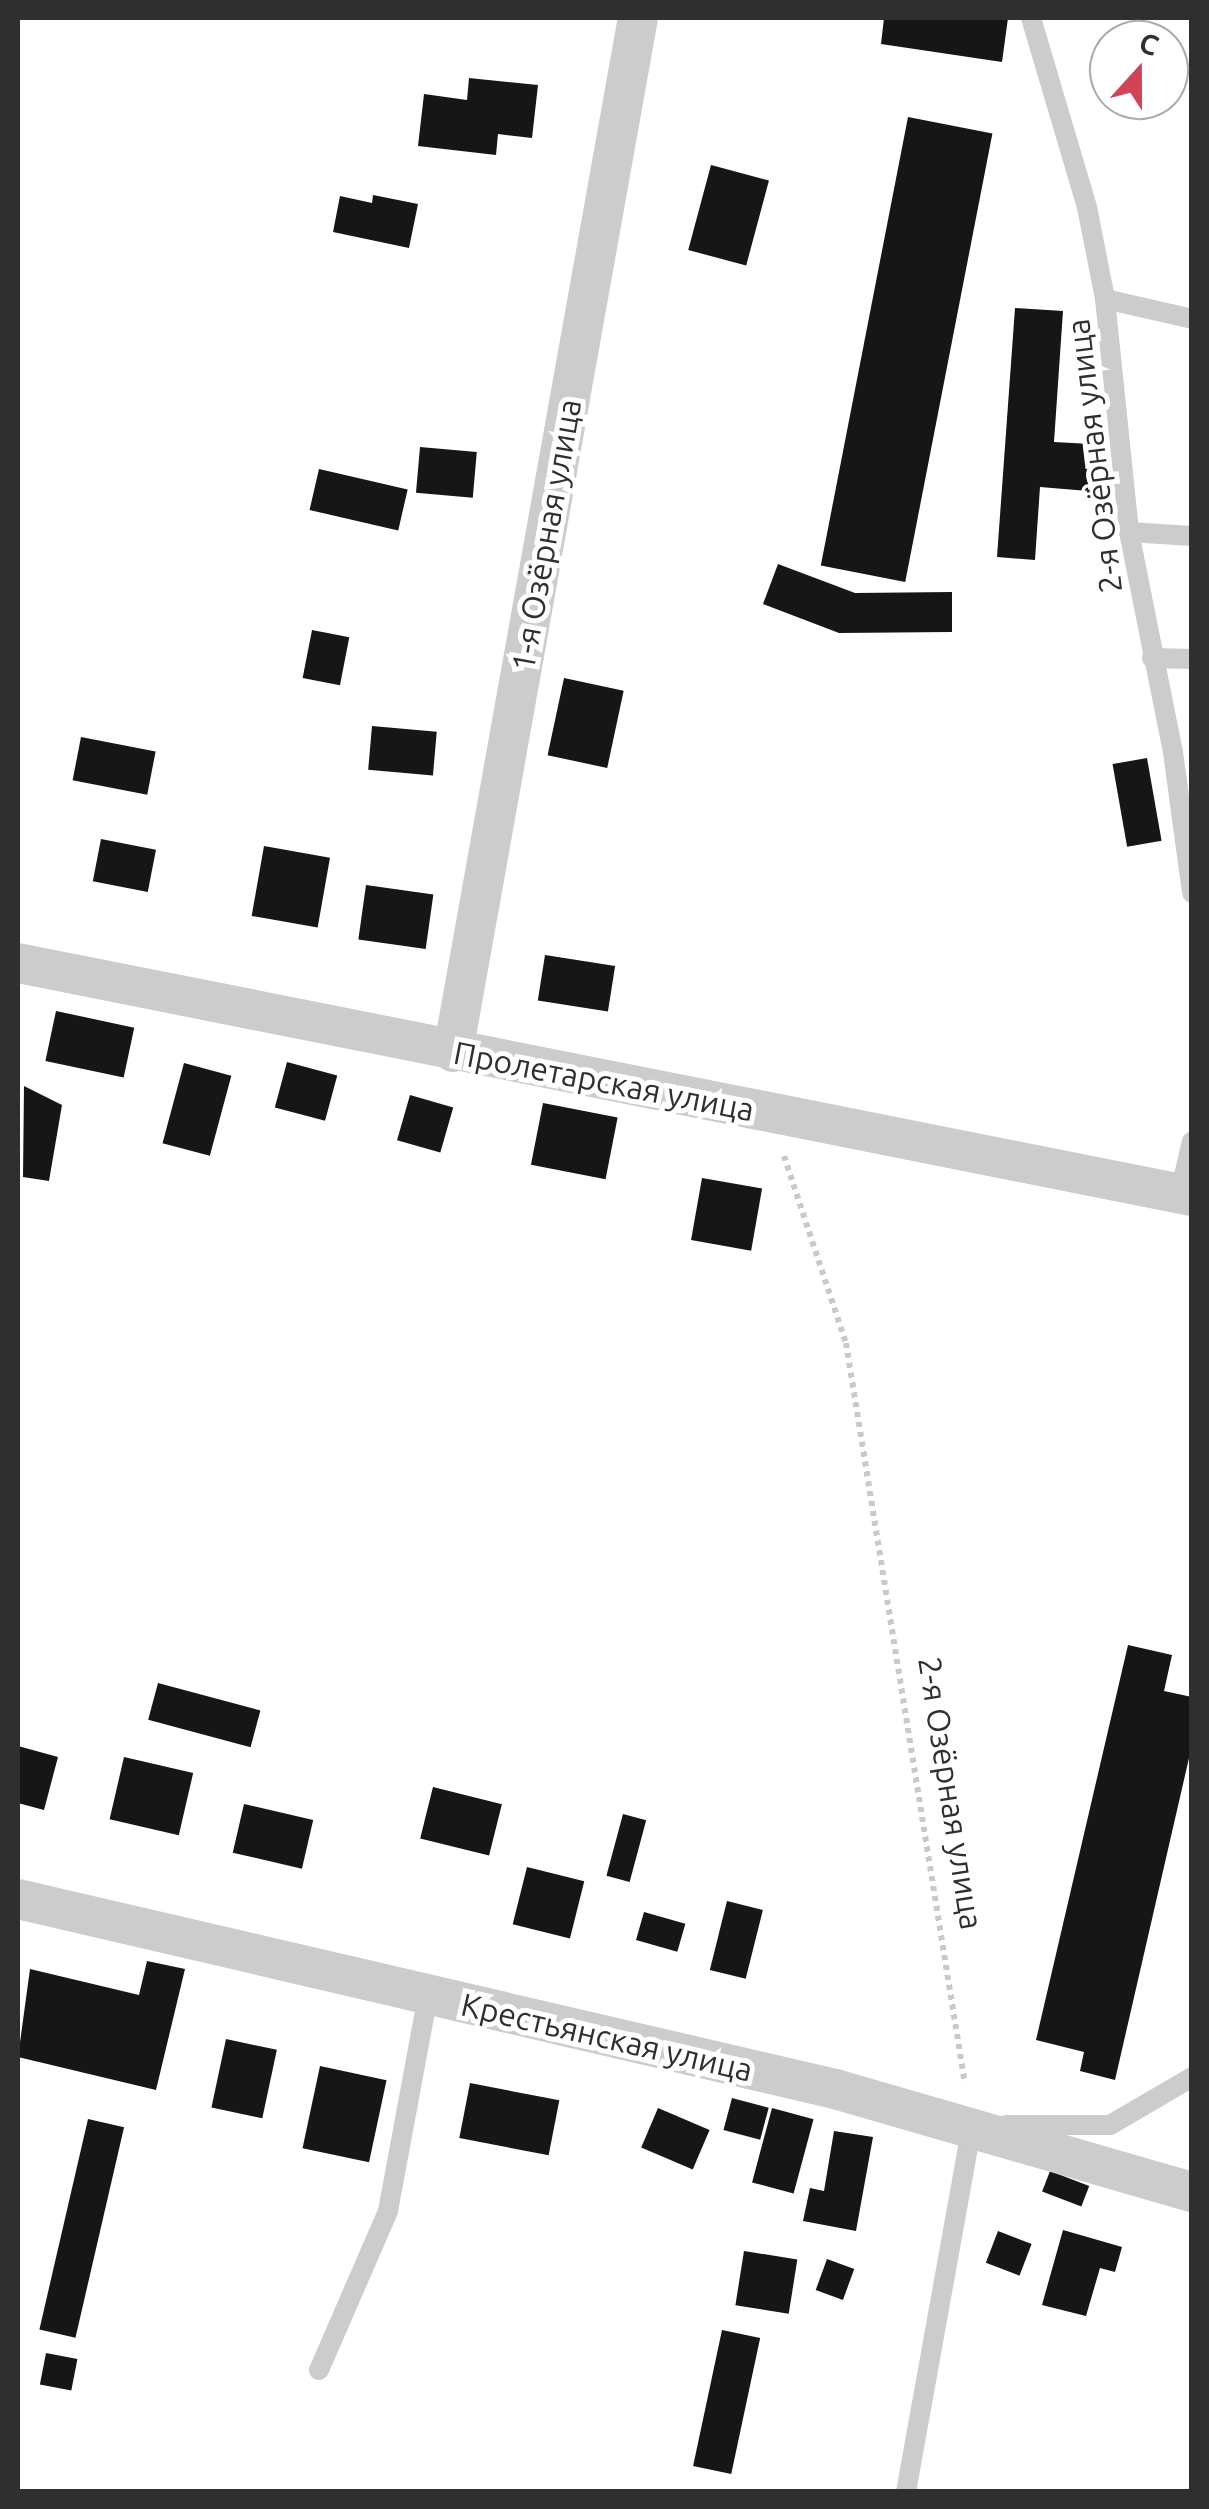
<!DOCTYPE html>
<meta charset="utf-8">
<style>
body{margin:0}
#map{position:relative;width:1209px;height:2509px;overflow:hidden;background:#fff;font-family:Ubuntu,sans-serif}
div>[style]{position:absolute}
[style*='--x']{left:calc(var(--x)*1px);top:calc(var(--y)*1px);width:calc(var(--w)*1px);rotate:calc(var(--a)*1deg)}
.building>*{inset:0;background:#161616;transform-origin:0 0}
.path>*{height:6px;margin-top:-3px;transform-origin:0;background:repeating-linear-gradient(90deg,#c9c9c9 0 5px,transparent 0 10px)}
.service>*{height:20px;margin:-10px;padding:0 10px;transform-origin:10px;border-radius:10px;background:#ccc}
.minor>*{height:40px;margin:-20px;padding:0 20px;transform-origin:20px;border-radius:20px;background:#ccc}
span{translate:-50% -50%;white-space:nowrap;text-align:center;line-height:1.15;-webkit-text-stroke:10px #fff;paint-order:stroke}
.street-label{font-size:32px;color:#2f2f2f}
.frame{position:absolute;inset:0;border:20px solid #2f2f2f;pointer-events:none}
.north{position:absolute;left:1089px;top:20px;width:100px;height:100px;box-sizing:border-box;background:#fff;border:2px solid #acacac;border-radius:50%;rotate:21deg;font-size:28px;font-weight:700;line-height:40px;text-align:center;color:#2f2f2f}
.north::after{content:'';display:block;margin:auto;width:35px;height:45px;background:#d34356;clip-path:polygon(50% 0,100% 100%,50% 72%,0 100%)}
</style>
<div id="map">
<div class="building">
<div style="clip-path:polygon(884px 18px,1008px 18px,1002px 62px,881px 44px)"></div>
<div style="clip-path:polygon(469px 78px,538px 85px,532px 138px,498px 134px,496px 155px,418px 146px,424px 94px,467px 100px)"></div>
<div style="left:908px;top:117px;width:86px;height:457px;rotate:11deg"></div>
<div style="left:711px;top:165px;width:60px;height:88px;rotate:15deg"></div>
<div style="clip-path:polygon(373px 195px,418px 204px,409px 248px,333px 232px,340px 196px,372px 203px)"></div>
<div style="clip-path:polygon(1015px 308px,1063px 311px,1054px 442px,1091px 444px,1088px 491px,1040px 487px,1035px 560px,997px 557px)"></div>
<div style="left:420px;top:447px;width:57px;height:46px;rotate:5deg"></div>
<div style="left:319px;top:469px;width:91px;height:42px;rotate:13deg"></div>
<div style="clip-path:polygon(778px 564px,855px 593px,952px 592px,952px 632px,839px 633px,763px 604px)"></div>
<div style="left:312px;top:630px;width:38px;height:49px;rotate:11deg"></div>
<div style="left:564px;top:678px;width:61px;height:79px;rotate:12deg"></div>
<div style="left:372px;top:726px;width:65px;height:44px;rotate:5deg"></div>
<div style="left:81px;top:737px;width:76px;height:44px;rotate:11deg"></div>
<div style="left:1147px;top:758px;width:84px;height:35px;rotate:80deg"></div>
<div style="left:101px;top:839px;width:56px;height:43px;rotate:11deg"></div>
<div style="left:264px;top:846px;width:67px;height:71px;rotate:10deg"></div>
<div style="left:366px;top:885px;width:68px;height:55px;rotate:8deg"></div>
<div style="left:545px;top:955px;width:71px;height:46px;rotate:9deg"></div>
<div style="left:56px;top:1011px;width:80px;height:51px;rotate:12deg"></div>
<div style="left:287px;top:1062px;width:52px;height:47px;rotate:15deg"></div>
<div style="left:184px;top:1063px;width:49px;height:83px;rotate:15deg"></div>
<div style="clip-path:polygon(24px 1086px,62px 1105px,49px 1181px,23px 1177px)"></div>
<div style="left:410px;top:1095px;width:45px;height:47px;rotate:16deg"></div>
<div style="left:543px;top:1103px;width:76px;height:63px;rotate:11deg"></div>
<div style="left:702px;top:1178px;width:61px;height:63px;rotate:10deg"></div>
<div style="clip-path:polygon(1128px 1645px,1172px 1655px,1164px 1691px,1192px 1697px,1192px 1745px,1115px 2080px,1080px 2071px,1084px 2052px,1036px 2040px)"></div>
<div style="left:158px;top:1683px;width:106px;height:38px;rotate:15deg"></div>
<div style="clip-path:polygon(18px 1746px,58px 1757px,44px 1810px,18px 1803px)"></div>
<div style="left:124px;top:1757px;width:71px;height:64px;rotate:13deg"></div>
<div style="left:433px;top:1787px;width:71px;height:53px;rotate:14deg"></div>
<div style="left:244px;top:1804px;width:71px;height:50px;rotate:13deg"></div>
<div style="left:623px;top:1814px;width:24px;height:64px;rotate:15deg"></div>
<div style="left:527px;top:1867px;width:59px;height:59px;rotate:14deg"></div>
<div style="left:727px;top:1901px;width:37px;height:71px;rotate:14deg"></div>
<div style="left:644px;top:1912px;width:43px;height:29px;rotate:16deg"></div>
<div style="clip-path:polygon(147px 1961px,185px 1969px,156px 2090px,18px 2057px,30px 1969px,139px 1995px)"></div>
<div style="left:226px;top:2039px;width:52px;height:70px;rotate:12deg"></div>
<div style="left:320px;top:2066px;width:68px;height:84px;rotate:12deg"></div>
<div style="left:470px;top:2083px;width:91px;height:56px;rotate:11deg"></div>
<div style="left:732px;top:2098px;width:38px;height:33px;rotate:15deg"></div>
<div style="left:658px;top:2108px;width:56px;height:43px;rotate:23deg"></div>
<div style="left:772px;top:2108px;width:43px;height:77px;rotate:15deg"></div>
<div style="left:88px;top:2119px;width:37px;height:216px;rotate:13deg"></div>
<div style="clip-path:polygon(834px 2131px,873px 2137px,856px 2231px,803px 2221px,810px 2188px,824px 2191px)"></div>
<div style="left:1050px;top:2171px;width:42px;height:22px;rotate:21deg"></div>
<div style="clip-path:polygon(1063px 2230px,1122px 2247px,1115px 2272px,1100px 2268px,1086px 2316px,1042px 2305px)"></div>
<div style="left:998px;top:2231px;width:36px;height:34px;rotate:21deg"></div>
<div style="left:744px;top:2251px;width:54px;height:55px;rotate:9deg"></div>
<div style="left:827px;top:2259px;width:29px;height:33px;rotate:20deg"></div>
<div style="left:722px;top:2330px;width:39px;height:139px;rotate:12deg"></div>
<div style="left:46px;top:2353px;width:32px;height:32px;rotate:11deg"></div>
</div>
<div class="path">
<div style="--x:784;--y:1156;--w:197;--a:71.7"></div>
<div style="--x:846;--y:1343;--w:750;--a:80.88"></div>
</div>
<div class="service">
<div style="--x:1031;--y:18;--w:197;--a:73.5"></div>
<div style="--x:1087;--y:207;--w:94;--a:78.9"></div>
<div style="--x:1105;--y:299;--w:234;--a:84.1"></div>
<div style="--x:1129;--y:532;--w:224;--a:78.7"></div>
<div style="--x:1173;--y:752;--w:142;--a:82.3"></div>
<div style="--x:1105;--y:299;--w:89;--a:12.9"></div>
<div style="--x:1129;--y:532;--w:63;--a:3.6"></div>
<div style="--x:1152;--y:658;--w:40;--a:1.4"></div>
<div style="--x:1180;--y:1193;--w:53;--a:-77"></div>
<div style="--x:1006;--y:2125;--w:104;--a:0"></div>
<div style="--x:1110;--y:2125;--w:95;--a:-30.3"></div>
<div style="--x:319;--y:2370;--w:173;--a:-66.5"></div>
<div style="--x:388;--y:2211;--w:220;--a:-79.5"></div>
<div style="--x:906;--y:2492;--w:373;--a:-79.8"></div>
</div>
<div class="minor">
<div style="--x:18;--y:963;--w:1197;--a:11.23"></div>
<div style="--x:453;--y:1052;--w:1050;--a:-79.86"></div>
<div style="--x:18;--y:1899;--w:839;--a:13.09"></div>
<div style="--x:835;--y:2089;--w:372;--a:16.1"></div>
</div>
<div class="street-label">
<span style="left:1094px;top:456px;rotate:-97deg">2-я Озёрная улица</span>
<span style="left:546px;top:535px;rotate:-80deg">1-я Озёрная улица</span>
<span style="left:604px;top:1081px;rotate:11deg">Пролетарская улица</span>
<span style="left:951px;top:1793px;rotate:81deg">2-я Озёрная улица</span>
<span style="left:607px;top:2037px;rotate:13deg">Крестьянская улица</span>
</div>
<div class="frame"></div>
<div class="north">С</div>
</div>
